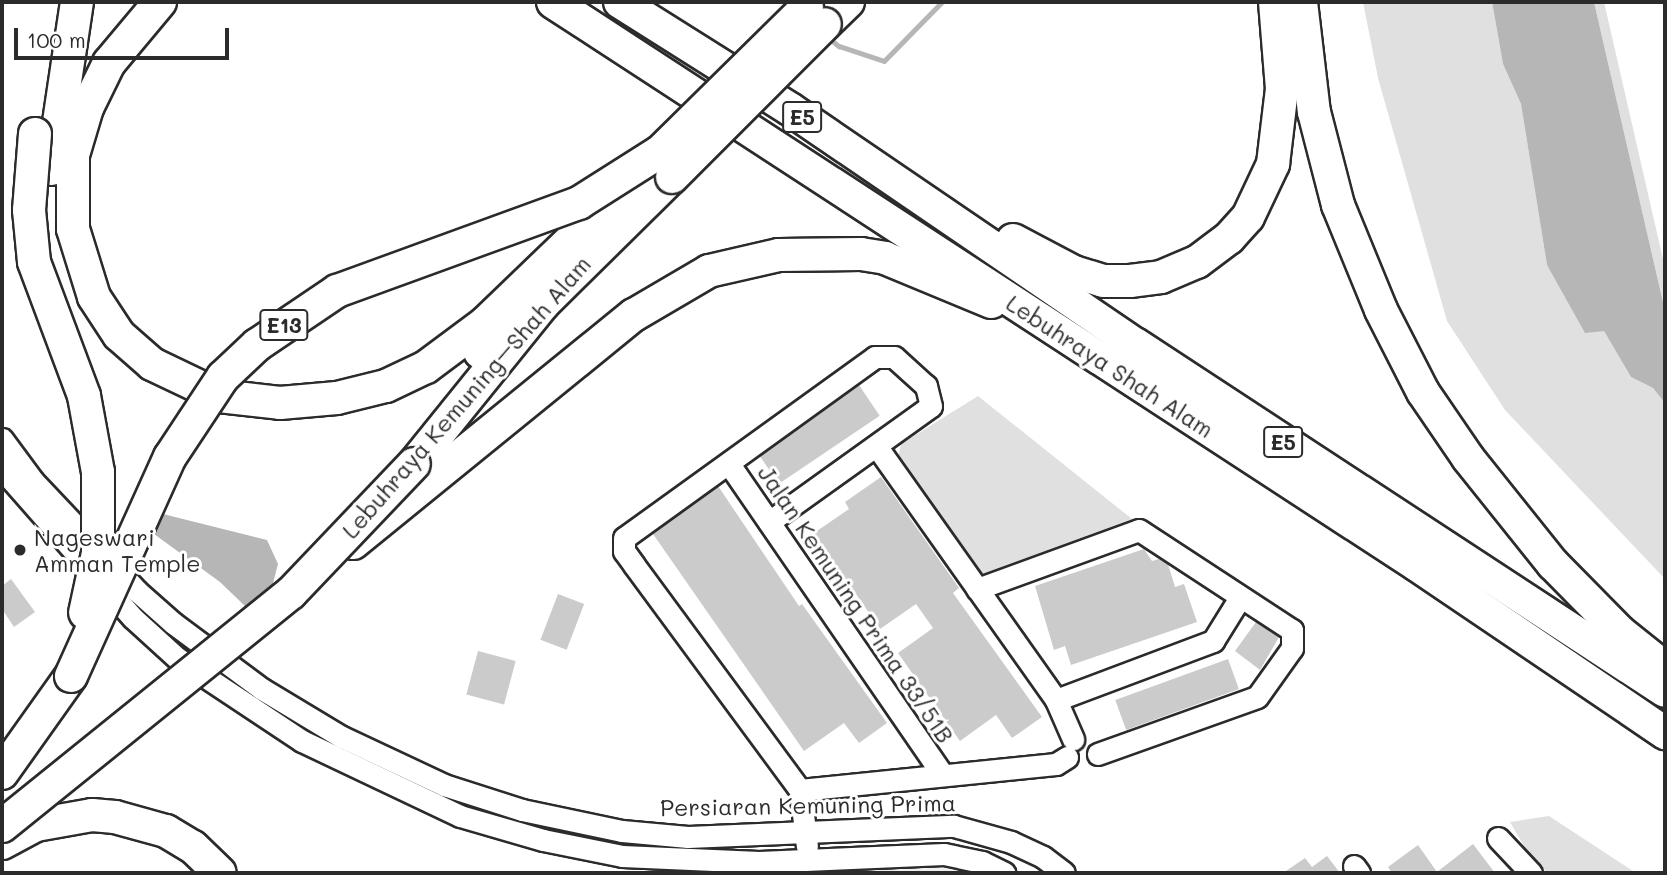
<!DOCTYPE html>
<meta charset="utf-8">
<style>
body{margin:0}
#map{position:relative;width:1667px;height:875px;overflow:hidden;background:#fff;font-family:Mali,sans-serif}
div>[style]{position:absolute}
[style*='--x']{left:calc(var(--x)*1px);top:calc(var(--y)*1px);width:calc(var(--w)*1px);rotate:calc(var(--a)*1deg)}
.built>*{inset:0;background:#efefef}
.green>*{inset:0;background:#e0e0e0}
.water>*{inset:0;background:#b6b6b6}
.stream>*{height:4.5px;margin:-2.25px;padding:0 2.25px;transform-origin:2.25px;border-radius:2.25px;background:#b6b6b6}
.building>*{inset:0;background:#cbcbcb;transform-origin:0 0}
.roads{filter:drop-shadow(2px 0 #2b2b2b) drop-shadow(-2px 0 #2b2b2b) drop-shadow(0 2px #2b2b2b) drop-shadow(0 -2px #2b2b2b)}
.minor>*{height:21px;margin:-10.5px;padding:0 10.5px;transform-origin:10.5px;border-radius:10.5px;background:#fff}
.highway>*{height:32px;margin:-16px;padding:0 16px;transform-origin:16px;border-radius:16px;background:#fff}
.bridges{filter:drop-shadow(2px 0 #2b2b2b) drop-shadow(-2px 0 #2b2b2b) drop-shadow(0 2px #2b2b2b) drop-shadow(0 -2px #2b2b2b)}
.highway-bridge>*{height:32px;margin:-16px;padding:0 16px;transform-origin:16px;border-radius:16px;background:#fff}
.dots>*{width:19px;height:19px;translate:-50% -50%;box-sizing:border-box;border:4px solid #fff;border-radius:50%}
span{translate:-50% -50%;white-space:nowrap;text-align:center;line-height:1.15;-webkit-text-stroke:6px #fff;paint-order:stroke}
.shield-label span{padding:2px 5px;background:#fff;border:2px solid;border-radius:5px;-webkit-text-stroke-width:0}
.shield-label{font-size:21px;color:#2b2b2b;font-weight:700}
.street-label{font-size:23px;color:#2b2b2b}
.poi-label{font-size:23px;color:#2b2b2b}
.left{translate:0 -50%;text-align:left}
.frame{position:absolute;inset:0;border:4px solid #2b2b2b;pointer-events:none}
.scale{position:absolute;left:14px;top:28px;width:215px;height:32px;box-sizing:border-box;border:4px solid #2b2b2b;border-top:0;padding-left:9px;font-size:21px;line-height:24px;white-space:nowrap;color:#2b2b2b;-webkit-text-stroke:5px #fff;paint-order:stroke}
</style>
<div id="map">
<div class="built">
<div style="clip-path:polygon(916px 864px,981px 873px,834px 873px,834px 865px)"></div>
</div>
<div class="green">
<div style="clip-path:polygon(1363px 2px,1492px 2px,1503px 64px,1521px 104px,1547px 265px,1604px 331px,1631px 377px,1653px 388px,1665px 403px,1665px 579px,1505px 410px,1447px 321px,1378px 78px)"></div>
<div style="clip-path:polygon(1594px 2px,1604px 2px,1665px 268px,1665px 311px)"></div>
<div style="clip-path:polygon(978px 396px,1132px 519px,983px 574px,975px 568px,898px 457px,901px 444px)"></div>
<div style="clip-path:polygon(1549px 816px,1636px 873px,1548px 873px,1531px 858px,1510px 822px)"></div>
</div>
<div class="water">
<div style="clip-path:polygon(1492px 2px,1594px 2px,1665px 311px,1665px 403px,1653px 388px,1631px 377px,1604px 331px,1585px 333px,1547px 265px,1521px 104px,1503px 64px)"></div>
<div style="clip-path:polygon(155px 512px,267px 540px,278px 564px,272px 587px,246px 607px,220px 582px,154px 534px,149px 522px)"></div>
</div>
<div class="stream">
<div style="--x:829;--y:38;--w:13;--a:39"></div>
<div style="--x:839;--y:46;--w:47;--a:18.4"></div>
<div style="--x:884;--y:61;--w:83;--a:-45.5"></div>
</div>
<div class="building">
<div style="left:859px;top:385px;width:37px;height:122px;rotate:56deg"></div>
<div style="clip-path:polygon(881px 477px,959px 588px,953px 593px,1042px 717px,1012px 738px,996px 715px,960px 741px,898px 653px,933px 628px,916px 604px,880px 629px,814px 533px,849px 509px,845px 502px)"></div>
<div style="clip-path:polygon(718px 486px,799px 606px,802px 604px,887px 723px,859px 743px,844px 723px,804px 751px,653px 534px)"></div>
<div style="clip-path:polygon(1144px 549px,1152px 561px,1159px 559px,1168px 564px,1175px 587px,1184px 584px,1197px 622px,1071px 665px,1065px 646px,1054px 650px,1035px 586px)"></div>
<div style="clip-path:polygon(11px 579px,35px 612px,14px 627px,2px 609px,2px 586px)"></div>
<div style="left:558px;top:594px;width:28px;height:49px;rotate:21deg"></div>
<div style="clip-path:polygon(1256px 622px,1279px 637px,1260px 670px,1235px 651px)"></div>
<div style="left:478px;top:651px;width:39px;height:45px;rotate:15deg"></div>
<div style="left:1228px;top:659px;width:32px;height:120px;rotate:70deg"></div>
<div style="clip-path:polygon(1473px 844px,1495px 873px,1392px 873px,1388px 867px,1418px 845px,1437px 872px)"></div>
<div style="clip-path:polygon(1327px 856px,1340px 873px,1283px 873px,1305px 858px,1312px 867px)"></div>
</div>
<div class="roads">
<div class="minor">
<div style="--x:2;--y:439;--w:52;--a:53.6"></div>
<div style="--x:33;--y:481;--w:151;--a:46.6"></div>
<div style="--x:137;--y:591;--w:48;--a:41.6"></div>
<div style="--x:173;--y:623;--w:111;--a:36.6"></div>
<div style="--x:262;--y:689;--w:93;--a:31"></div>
<div style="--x:342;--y:737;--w:113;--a:25.2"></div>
<div style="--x:444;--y:785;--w:82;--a:17.8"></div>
<div style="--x:522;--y:810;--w:102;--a:11.9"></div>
<div style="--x:622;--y:831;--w:66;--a:5.2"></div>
<div style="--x:688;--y:837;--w:266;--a:-2.4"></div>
<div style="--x:954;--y:826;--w:59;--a:15.7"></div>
<div style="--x:1011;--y:842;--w:35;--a:25"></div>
<div style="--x:1043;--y:857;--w:26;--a:37"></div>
<div style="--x:877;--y:447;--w:310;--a:54.7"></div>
<div style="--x:1056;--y:700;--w:43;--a:66.4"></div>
<div style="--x:729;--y:464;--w:375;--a:55.5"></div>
<div style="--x:2;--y:469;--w:198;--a:48.7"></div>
<div style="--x:133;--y:618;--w:59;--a:42.3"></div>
<div style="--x:177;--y:658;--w:150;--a:33.6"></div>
<div style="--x:302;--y:741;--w:175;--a:25.4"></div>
<div style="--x:460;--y:816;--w:86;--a:16.1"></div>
<div style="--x:543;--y:840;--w:81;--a:11.4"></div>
<div style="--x:622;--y:856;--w:137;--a:2.5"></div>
<div style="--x:759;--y:862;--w:185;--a:-2.5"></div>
<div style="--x:944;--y:854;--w:39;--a:12"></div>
<div style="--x:982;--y:862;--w:25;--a:26"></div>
<div style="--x:769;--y:522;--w:199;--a:-35.6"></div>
<div style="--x:931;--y:406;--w:21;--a:-104"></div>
<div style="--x:926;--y:386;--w:43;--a:-137.8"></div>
<div style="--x:894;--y:357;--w:19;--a:180"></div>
<div style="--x:875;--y:357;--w:309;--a:144.2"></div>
<div style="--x:624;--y:538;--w:13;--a:90"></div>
<div style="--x:624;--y:551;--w:17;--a:54"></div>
<div style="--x:634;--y:565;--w:280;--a:53.6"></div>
<div style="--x:977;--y:589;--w:172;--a:-20"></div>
<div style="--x:1139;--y:530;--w:183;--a:33.2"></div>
<div style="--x:1292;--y:630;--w:18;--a:90"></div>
<div style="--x:1292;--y:648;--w:60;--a:125.5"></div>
<div style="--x:1257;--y:697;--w:169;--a:160.3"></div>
<div style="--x:1056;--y:700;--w:168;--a:-20.6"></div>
<div style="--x:1213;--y:641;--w:49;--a:-58.2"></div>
<div style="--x:800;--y:790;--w:257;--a:-5.8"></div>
<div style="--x:1056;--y:764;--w:13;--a:-32"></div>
<div style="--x:800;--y:790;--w:57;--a:83"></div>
<div style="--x:1498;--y:838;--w:48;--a:46.7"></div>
<div style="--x:1354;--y:866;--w:9;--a:54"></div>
</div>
<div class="highway">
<div style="--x:160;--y:2;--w:80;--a:129.9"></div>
<div style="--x:109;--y:63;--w:50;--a:116.1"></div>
<div style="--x:87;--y:108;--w:49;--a:106.6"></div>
<div style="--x:73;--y:155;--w:74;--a:90"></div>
<div style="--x:73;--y:229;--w:71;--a:72.8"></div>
<div style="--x:94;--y:297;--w:45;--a:56.7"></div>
<div style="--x:119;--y:335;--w:44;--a:41.3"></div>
<div style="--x:152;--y:364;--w:74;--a:25.5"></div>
<div style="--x:219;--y:396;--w:61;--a:6.5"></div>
<div style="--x:280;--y:403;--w:57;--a:-5"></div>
<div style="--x:337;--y:398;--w:50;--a:-13.8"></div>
<div style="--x:386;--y:386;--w:44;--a:-25.4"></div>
<div style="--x:426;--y:367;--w:74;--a:-36.7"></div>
<div style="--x:485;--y:323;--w:228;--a:-43.9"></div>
<div style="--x:553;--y:2;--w:1031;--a:33.09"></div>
<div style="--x:1417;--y:565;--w:300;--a:34.1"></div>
<div style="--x:620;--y:2;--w:201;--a:32.2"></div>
<div style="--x:790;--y:109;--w:417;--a:34.3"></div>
<div style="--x:1135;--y:344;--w:633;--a:33.21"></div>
<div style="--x:1301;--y:2;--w:111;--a:83.3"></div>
<div style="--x:1314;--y:112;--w:96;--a:75.5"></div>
<div style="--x:1338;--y:205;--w:113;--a:67.7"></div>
<div style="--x:1381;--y:310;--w:92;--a:62.9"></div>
<div style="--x:1423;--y:392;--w:80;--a:55.7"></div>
<div style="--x:1468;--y:458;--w:136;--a:51.3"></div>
<div style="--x:1553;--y:564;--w:95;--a:45.4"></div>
<div style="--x:1620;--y:632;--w:58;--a:38.7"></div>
<div style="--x:825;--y:24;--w:32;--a:-44"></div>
<div style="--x:52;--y:169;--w:169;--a:-81.5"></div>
<div style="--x:1013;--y:240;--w:69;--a:27.7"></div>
<div style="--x:1074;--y:272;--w:30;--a:17"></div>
<div style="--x:1103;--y:281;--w:27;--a:0"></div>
<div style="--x:1130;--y:281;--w:31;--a:-7"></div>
<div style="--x:1161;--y:277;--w:39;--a:-23"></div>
<div style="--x:1197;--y:262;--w:40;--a:-37"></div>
<div style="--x:1229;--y:238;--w:28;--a:-48"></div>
<div style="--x:1248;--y:217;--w:59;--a:-64.7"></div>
<div style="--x:1273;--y:164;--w:76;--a:-83.2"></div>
<div style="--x:1282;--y:89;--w:87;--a:-94.6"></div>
<div style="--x:480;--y:352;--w:79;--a:-37.3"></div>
<div style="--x:414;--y:464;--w:206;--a:-51.1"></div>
<div style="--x:543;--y:304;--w:181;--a:-44.6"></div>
<div style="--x:353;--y:543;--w:362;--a:-39.1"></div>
<div style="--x:634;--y:315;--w:87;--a:-30.4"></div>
<div style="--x:709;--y:271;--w:72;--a:-12.9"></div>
<div style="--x:779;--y:255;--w:82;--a:-0.7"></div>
<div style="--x:861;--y:254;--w:24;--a:9"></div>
<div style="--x:885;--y:258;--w:115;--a:22.5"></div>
<div style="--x:2;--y:773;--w:119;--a:-54.6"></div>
<div style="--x:2;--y:843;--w:38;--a:-28"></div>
<div style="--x:36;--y:825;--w:57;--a:-10.1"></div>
<div style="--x:92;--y:815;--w:23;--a:5"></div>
<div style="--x:115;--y:817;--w:53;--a:15.4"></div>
<div style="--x:166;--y:831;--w:31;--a:31"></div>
<div style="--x:193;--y:847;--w:37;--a:44"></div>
</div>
</div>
<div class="bridges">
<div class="highway-bridge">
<div style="--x:35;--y:134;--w:76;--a:94.5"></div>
<div style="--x:29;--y:210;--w:52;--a:84.5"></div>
<div style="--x:34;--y:262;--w:143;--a:69.5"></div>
<div style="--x:84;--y:396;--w:77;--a:79.6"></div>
<div style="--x:98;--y:472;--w:81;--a:90"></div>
<div style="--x:98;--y:553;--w:61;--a:102.2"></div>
<div style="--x:672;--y:177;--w:216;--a:-45"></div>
<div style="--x:71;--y:676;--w:240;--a:-65.7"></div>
<div style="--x:170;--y:457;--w:96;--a:-56.5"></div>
<div style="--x:223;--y:377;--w:47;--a:-43.3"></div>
<div style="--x:257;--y:345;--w:97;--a:-34"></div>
<div style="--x:337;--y:291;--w:258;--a:-20"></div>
<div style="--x:579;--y:203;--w:97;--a:-32.4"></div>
<div style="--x:661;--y:151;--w:205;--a:-44.6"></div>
<div style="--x:2;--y:826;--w:371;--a:-38.9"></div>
<div style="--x:291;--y:593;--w:178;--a:-46.4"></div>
</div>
</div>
<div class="dots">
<div style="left:20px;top:550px;background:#2b2b2b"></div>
</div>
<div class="shield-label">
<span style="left:802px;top:117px">E5</span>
<span style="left:284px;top:325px">E13</span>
<span style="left:1283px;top:442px">E5</span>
</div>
<div class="street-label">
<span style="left:1110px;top:366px;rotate:33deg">Lebuhraya Shah Alam</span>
<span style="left:466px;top:397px;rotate:-49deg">Lebuhraya Kemuning–Shah Alam</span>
<span style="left:856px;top:604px;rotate:56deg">Jalan Kemuning Prima 33/51B</span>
<span style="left:808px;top:805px;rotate:-1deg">Persiaran Kemuning Prima</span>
</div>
<div class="poi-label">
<span class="left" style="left:34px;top:550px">Nageswari<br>Amman Temple</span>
</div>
<div class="frame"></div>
<div class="scale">100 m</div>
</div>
